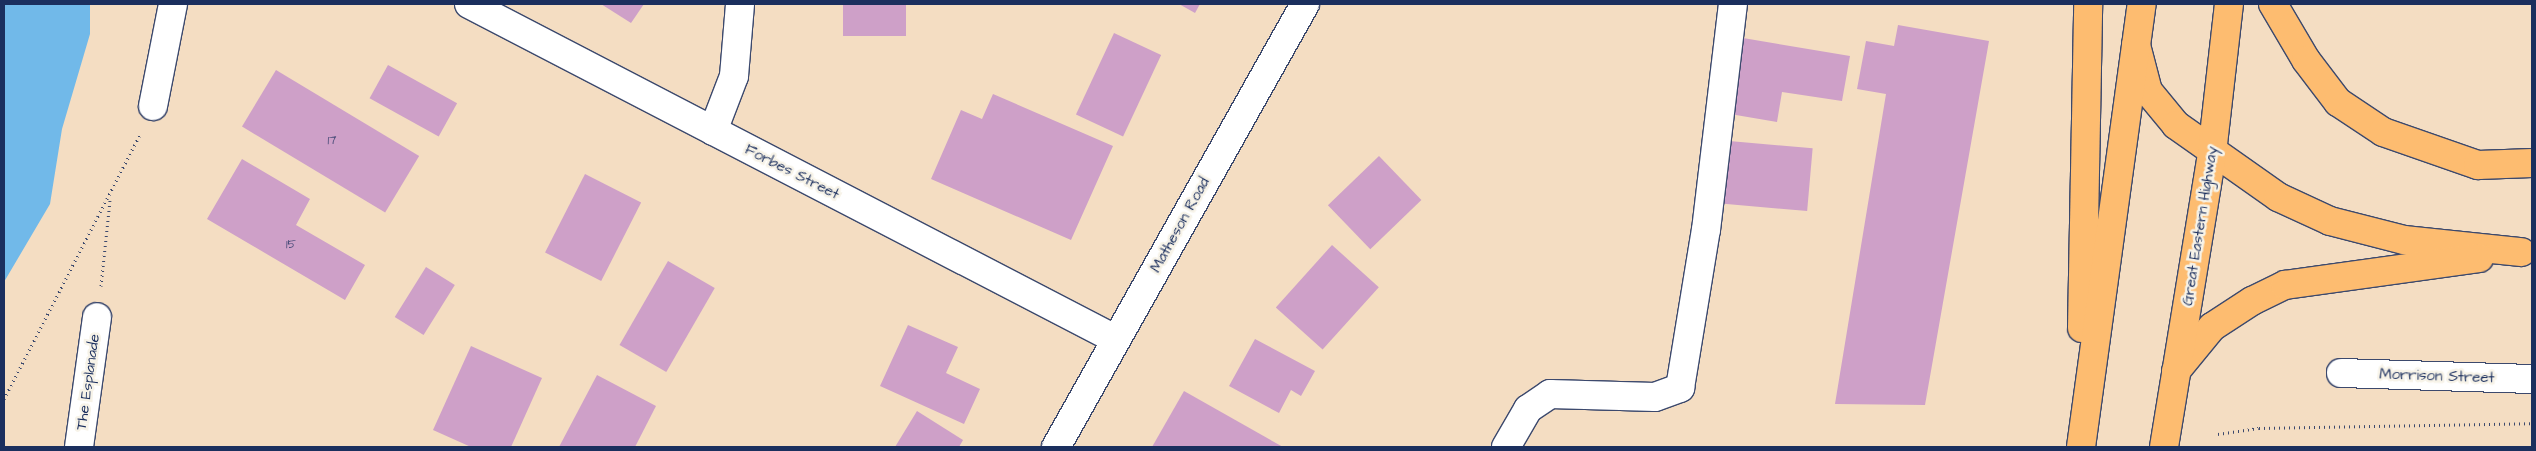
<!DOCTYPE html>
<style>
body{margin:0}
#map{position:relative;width:2536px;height:451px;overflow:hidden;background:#f4ddc2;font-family:"Architects Daughter",sans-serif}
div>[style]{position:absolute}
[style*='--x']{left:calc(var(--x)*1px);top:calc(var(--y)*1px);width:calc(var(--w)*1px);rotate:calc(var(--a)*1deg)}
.water>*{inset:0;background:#71b9e9}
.building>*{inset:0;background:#cea0c8;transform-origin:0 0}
.path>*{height:3px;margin-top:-1.5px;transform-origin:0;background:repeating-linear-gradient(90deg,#3c496d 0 1px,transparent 0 5px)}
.roads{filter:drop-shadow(1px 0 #3c496d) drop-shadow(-1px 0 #3c496d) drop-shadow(0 1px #3c496d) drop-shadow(0 -1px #3c496d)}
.minor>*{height:28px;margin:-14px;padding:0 14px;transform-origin:14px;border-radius:14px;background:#fff}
.highway>*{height:28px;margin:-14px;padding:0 14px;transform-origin:14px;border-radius:14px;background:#fdbc70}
span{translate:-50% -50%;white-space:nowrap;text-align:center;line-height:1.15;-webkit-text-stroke:5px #f7f3e8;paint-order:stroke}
.number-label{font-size:12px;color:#484b78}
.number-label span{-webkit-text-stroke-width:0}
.street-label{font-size:15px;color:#1b2f5e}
.frame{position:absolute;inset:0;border:5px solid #1b2f5e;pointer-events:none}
</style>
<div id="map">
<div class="water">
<div style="clip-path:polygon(4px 4px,90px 4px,90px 34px,62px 129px,50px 204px,4px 282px)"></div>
</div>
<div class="building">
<div style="clip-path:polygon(601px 4px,644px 4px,631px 23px)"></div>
<div style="left:843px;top:4px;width:63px;height:32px"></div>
<div style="clip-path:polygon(1179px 4px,1200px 4px,1195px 13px)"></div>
<div style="clip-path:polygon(1898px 25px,1989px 41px,1925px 405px,1835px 404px,1886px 94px,1857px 89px,1866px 41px,1894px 46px)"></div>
<div style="left:1114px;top:33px;width:52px;height:90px;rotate:25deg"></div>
<div style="clip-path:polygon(1743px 38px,1850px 56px,1842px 101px,1782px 92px,1777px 122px,1730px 114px)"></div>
<div style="left:388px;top:65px;width:79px;height:38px;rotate:29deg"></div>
<div style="left:276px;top:70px;width:167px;height:66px;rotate:31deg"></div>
<div style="clip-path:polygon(993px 94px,1113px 146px,1071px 240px,931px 179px,961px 110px,982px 119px)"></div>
<div style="left:1718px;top:140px;width:95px;height:63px;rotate:5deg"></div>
<div style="left:1379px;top:156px;width:61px;height:71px;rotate:46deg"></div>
<div style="clip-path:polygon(242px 159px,310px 199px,296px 225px,365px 265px,345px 300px,207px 219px)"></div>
<div style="left:585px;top:174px;width:63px;height:88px;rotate:27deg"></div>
<div style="left:1332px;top:245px;width:63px;height:84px;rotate:42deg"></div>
<div style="left:668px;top:261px;width:54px;height:97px;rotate:30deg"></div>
<div style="left:426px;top:267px;width:34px;height:59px;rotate:32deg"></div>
<div style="clip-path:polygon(908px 325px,958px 347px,946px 373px,980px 389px,964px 424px,880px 386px)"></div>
<div style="clip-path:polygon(1255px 339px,1315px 371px,1301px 396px,1291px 390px,1279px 413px,1229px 386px)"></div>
<div style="clip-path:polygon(471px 346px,542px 378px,511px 447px,471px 447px,433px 430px)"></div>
<div style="clip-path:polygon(597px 375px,656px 406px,635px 447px,559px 447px)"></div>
<div style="clip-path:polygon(1184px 391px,1283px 447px,1152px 447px)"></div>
<div style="clip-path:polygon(917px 411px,963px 440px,959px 447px,895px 447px)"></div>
</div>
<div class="path">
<div style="--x:101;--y:286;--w:86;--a:-84"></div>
<div style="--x:4;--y:399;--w:298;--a:-62.8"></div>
<div style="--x:2218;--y:434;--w:41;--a:-8.3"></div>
<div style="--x:2259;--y:428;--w:273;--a:-1"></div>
</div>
<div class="roads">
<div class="minor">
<div style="--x:469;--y:4;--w:728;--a:27.41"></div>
<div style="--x:153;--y:106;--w:104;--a:-78.9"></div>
<div style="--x:713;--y:131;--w:59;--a:-69.1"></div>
<div style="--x:734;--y:76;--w:72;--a:-85.2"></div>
<div style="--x:2341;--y:373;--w:191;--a:1.8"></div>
<div style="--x:79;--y:447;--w:131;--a:-82.1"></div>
<div style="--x:1056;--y:447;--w:508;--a:-60.66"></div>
<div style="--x:1506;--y:447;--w:44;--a:-59.9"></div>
<div style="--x:1528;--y:409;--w:27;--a:-34"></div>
<div style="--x:1550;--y:394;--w:105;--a:1.6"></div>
<div style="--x:1655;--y:397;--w:27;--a:-20"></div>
<div style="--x:1680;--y:388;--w:160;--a:-80.7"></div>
<div style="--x:1706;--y:230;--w:228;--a:-83.2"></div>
</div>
<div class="highway">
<div style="--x:2273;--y:4;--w:65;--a:59.5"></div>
<div style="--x:2306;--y:60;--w:53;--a:52.7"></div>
<div style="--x:2338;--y:102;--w:54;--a:33.7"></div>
<div style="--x:2383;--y:132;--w:101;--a:19.2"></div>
<div style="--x:2478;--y:165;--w:54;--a:-2.1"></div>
<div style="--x:2136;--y:45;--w:48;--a:75.4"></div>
<div style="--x:2148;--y:91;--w:44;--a:50.5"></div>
<div style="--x:2176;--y:125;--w:125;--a:35.2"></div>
<div style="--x:2278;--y:197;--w:57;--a:24.8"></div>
<div style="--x:2330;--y:221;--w:76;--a:14.4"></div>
<div style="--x:2404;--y:240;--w:118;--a:5.9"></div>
<div style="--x:2082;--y:328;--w:324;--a:-88.9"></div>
<div style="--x:2176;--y:371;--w:57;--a:-50.7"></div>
<div style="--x:2212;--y:327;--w:48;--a:-33"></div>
<div style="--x:2252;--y:301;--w:37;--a:-26"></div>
<div style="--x:2285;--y:285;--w:196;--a:-7.9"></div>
<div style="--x:2081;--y:447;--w:447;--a:-82.2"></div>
<div style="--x:2164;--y:447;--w:298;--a:-80.7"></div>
<div style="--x:2212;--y:153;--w:150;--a:-83.5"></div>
</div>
</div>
<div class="number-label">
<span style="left:332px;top:141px">17</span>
<span style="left:291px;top:245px">15</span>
</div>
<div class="street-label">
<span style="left:792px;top:172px;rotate:27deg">Forbes Street</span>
<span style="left:1180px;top:225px;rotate:-61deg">Matheson Road</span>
<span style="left:2200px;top:226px;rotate:-81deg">Great Eastern Highway</span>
<span style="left:2437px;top:376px;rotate:2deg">Morrison Street</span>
<span style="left:88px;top:382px;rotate:-82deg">The Esplanade</span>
</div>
<div class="frame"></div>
</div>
